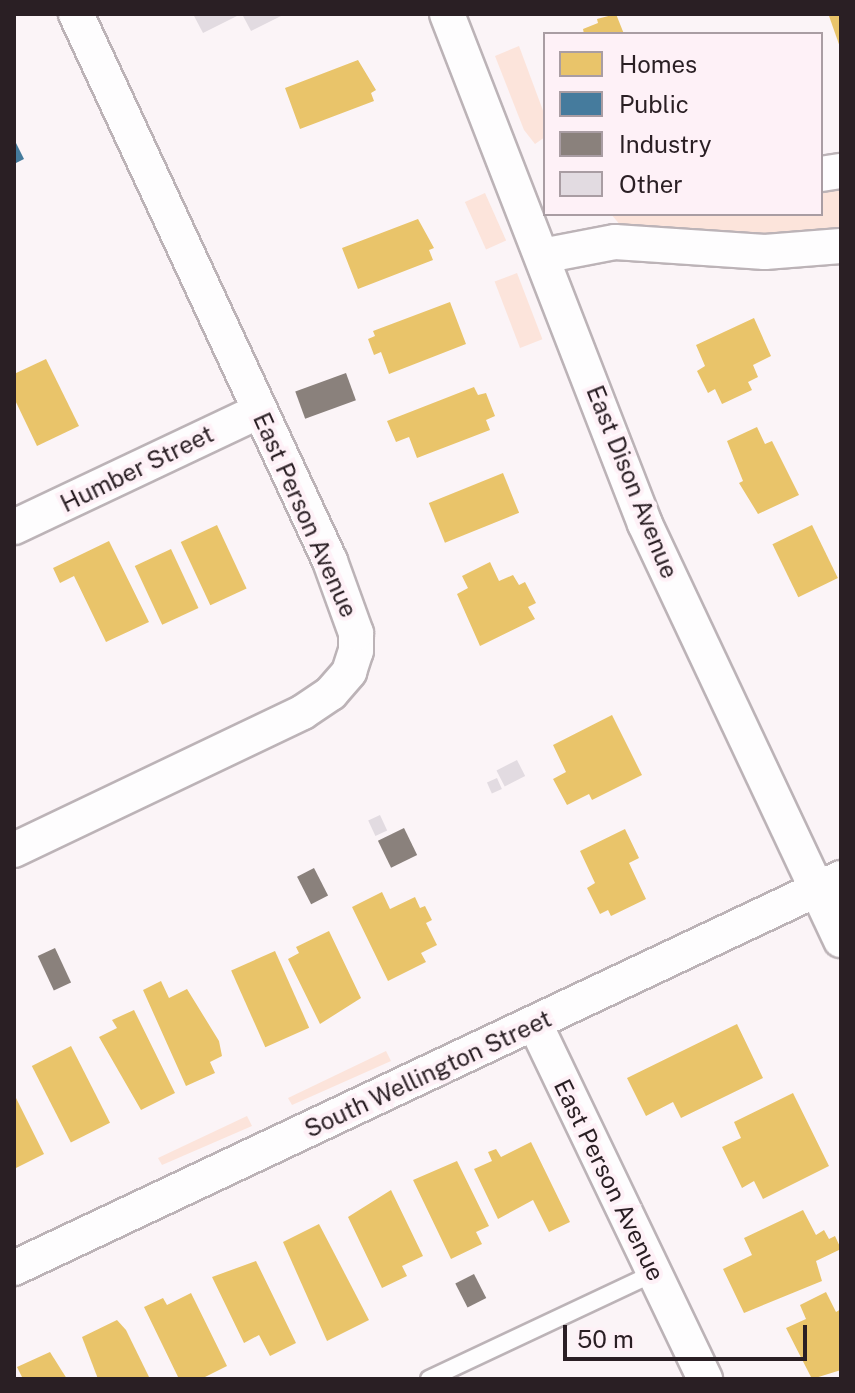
<!DOCTYPE html>
<style>
body{margin:0}
#map{position:relative;width:855px;height:1393px;overflow:hidden;background:#fbf4f7;font-family:"Public Sans",sans-serif}
div>[style]{position:absolute}
[style*='--x']{left:calc(var(--x)*1px);top:calc(var(--y)*1px);width:calc(var(--w)*1px);rotate:calc(var(--a)*1deg)}
.green>*{inset:0;background:#fce4db;transform-origin:0 0}
.homes>*{inset:0;background:#e9c46a;transform-origin:0 0}
.public>*{inset:0;background:#457b9d}
.industry>*{inset:0;background:#8a817c;transform-origin:0 0}
.building>*{inset:0;background:#e2dbe1;transform-origin:0 0}
.roads{filter:drop-shadow(2px 0 #bcb3b7) drop-shadow(-2px 0 #bcb3b7) drop-shadow(0 2px #bcb3b7) drop-shadow(0 -2px #bcb3b7)}
.lane>*{height:16px;margin:-8px;padding:0 8px;transform-origin:8px;border-radius:8px;background:#fefdfe}
.street>*{height:34px;margin:-17px;padding:0 17px;transform-origin:17px;border-radius:17px;background:#fefdfe}
span{translate:-50% -50%;white-space:nowrap;text-align:center;line-height:1.15;-webkit-text-stroke:8px #fef1f7;paint-order:stroke}
.street-label{font-size:24px;color:#2a1f24}
.frame{position:absolute;inset:0;border:16px solid #2a1f24;pointer-events:none}
.legend{position:absolute;left:543px;top:32px;width:280px;height:184px;box-sizing:border-box;background:#fef1f7;border:2px solid #a99da3;margin:0;padding:10px 14px;list-style:none;font-size:24px;color:#2a1f24}
.legend li{display:flex;align-items:center;gap:16px;height:40px}
.legend b{width:40px;border:2px solid #a99da3}
.scale{position:absolute;left:563px;top:1325px;width:244px;height:36px;box-sizing:border-box;border:4px solid #2a1f24;border-top:0;padding-left:10px;font-size:24px;line-height:28px;white-space:nowrap;color:#2a1f24;-webkit-text-stroke:6px #fef1f7;paint-order:stroke}
</style>
<div id="map">
<div class="green">
<div style="clip-path:polygon(519px 46px,545px 116px,545px 137px,535px 144px,524px 130px,495px 56px)"></div>
<div style="clip-path:polygon(841px 188px,841px 229px,805px 234px,634px 230px,621px 226px,611px 214px,821px 214px,821px 191px)"></div>
<div style="left:485px;top:193px;width:52px;height:22px;rotate:66deg"></div>
<div style="left:517px;top:273px;width:71px;height:24px;rotate:69deg"></div>
<div style="clip-path:polygon(386px 1051px,391px 1061px,292px 1105px,288px 1098px)"></div>
<div style="clip-path:polygon(247px 1116px,252px 1126px,162px 1165px,158px 1158px)"></div>
</div>
<div class="homes">
<div style="clip-path:polygon(616px 14px,624px 34px,584px 34px,583px 29px,598px 23px,597px 19px)"></div>
<div style="clip-path:polygon(834px 14px,841px 14px,841px 50px,829px 16px)"></div>
<div style="clip-path:polygon(358px 60px,376px 90px,371px 93px,374px 101px,300px 129px,285px 88px)"></div>
<div style="clip-path:polygon(418px 219px,434px 248px,429px 250px,433px 260px,358px 289px,342px 248px)"></div>
<div style="clip-path:polygon(450px 302px,466px 344px,389px 374px,381px 352px,374px 355px,368px 339px,375px 336px,373px 331px)"></div>
<div style="clip-path:polygon(754px 318px,771px 356px,753px 365px,758px 377px,748px 382px,752px 390px,722px 404px,715px 389px,708px 393px,697px 371px,705px 366px,696px 345px)"></div>
<div style="clip-path:polygon(46px 359px,79px 426px,37px 446px,14px 398px,14px 374px)"></div>
<div style="clip-path:polygon(474px 387px,478px 395px,486px 393px,495px 416px,486px 420px,490px 430px,417px 458px,409px 437px,396px 442px,387px 421px)"></div>
<div style="clip-path:polygon(757px 427px,765px 444px,772px 441px,799px 495px,758px 514px,739px 483px,743px 481px,727px 441px)"></div>
<div style="left:503px;top:473px;width:43px;height:80px;rotate:68deg"></div>
<div style="left:217px;top:525px;width:70px;height:40px;rotate:65deg"></div>
<div style="left:812px;top:525px;width:59px;height:44px;rotate:64deg"></div>
<div style="clip-path:polygon(109px 541px,149px 622px,106px 642px,74px 576px,60px 583px,53px 568px)"></div>
<div style="left:171px;top:549px;width:65px;height:40px;rotate:65deg"></div>
<div style="clip-path:polygon(490px 562px,499px 581px,513px 575px,519px 585px,525px 582px,536px 603px,528px 607px,535px 619px,480px 646px,457px 594px,468px 588px,462px 576px)"></div>
<div style="clip-path:polygon(612px 715px,642px 775px,592px 800px,589px 794px,567px 805px,553px 779px,566px 772px,553px 745px)"></div>
<div style="clip-path:polygon(625px 829px,639px 858px,629px 863px,646px 899px,611px 916px,608px 910px,600px 914px,587px 888px,595px 883px,580px 851px)"></div>
<div style="clip-path:polygon(382px 892px,390px 909px,415px 897px,420px 908px,425px 906px,432px 920px,426px 923px,437px 945px,421px 953px,426px 962px,388px 981px,352px 907px)"></div>
<div style="clip-path:polygon(329px 931px,361px 998px,320px 1024px,288px 959px,299px 953px,296px 947px)"></div>
<div style="left:275px;top:951px;width:84px;height:48px;rotate:66deg"></div>
<div style="clip-path:polygon(161px 981px,169px 998px,187px 989px,219px 1041px,222px 1056px,210px 1062px,215px 1073px,186px 1086px,143px 990px)"></div>
<div style="clip-path:polygon(134px 1010px,175px 1093px,141px 1110px,99px 1037px,117px 1028px,112px 1020px)"></div>
<div style="clip-path:polygon(737px 1024px,763px 1078px,681px 1118px,673px 1102px,646px 1116px,627px 1078px)"></div>
<div style="left:71px;top:1046px;width:86px;height:44px;rotate:63deg"></div>
<div style="clip-path:polygon(793px 1093px,829px 1166px,763px 1199px,754px 1181px,742px 1188px,722px 1147px,741px 1138px,734px 1122px)"></div>
<div style="clip-path:polygon(14px 1094px,44px 1154px,14px 1169px)"></div>
<div style="clip-path:polygon(531px 1142px,570px 1222px,549px 1232px,533px 1200px,498px 1219px,474px 1169px,492px 1161px,488px 1152px,496px 1149px,501px 1157px)"></div>
<div style="clip-path:polygon(457px 1161px,489px 1226px,476px 1232px,482px 1244px,451px 1259px,413px 1180px)"></div>
<div style="clip-path:polygon(391px 1190px,423px 1256px,402px 1266px,407px 1276px,382px 1288px,348px 1217px)"></div>
<div style="clip-path:polygon(803px 1210px,816px 1235px,824px 1230px,829px 1239px,835px 1236px,841px 1249px,816px 1261px,822px 1281px,744px 1313px,723px 1269px,752px 1255px,744px 1238px)"></div>
<div style="clip-path:polygon(319px 1224px,369px 1320px,327px 1341px,283px 1242px)"></div>
<div style="clip-path:polygon(256px 1261px,296px 1343px,270px 1356px,259px 1335px,244px 1343px,212px 1277px)"></div>
<div style="clip-path:polygon(826px 1292px,836px 1312px,841px 1309px,841px 1370px,812px 1379px,786px 1328px,806px 1319px,800px 1305px)"></div>
<div style="clip-path:polygon(191px 1293px,227px 1366px,201px 1379px,179px 1379px,144px 1307px,163px 1298px,167px 1305px)"></div>
<div style="clip-path:polygon(117px 1320px,126px 1330px,150px 1379px,98px 1379px,82px 1337px)"></div>
<div style="clip-path:polygon(50px 1352px,67px 1379px,23px 1379px,17px 1367px)"></div>
</div>
<div class="public">
<div style="clip-path:polygon(14px 139px,24px 159px,14px 164px)"></div>
</div>
<div class="industry">
<div style="left:346px;top:373px;width:29px;height:54px;rotate:70deg"></div>
<div style="left:404px;top:828px;width:30px;height:29px;rotate:64deg"></div>
<div style="left:314px;top:868px;width:31px;height:19px;rotate:63deg"></div>
<div style="left:55px;top:948px;width:38px;height:19px;rotate:65deg"></div>
<div style="left:474px;top:1274px;width:27px;height:21px;rotate:63deg"></div>
</div>
<div class="building">
<div style="clip-path:polygon(193px 14px,241px 14px,203px 33px)"></div>
<div style="clip-path:polygon(242px 14px,285px 14px,251px 31px)"></div>
<div style="left:517px;top:760px;width:18px;height:23px;rotate:63deg"></div>
<div style="left:497px;top:778px;width:12px;height:11px;rotate:66deg"></div>
<div style="left:380px;top:815px;width:17px;height:13px;rotate:65deg"></div>
</div>
<div class="roads">
<div class="lane">
<div style="--x:429;--y:1379;--w:249;--a:-25.2"></div>
</div>
<div class="street">
<div style="--x:447;--y:14;--w:547;--a:68.78"></div>
<div style="--x:645;--y:524;--w:460;--a:64.8"></div>
<div style="--x:821;--y:174;--w:20;--a:-9"></div>
<div style="--x:542;--y:256;--w:74;--a:-10.9"></div>
<div style="--x:615;--y:242;--w:150;--a:3.8"></div>
<div style="--x:765;--y:252;--w:76;--a:-4.5"></div>
<div style="--x:14;--y:527;--w:271;--a:-25.3"></div>
<div style="--x:14;--y:850;--w:320;--a:-25.5"></div>
<div style="--x:303;--y:712;--w:34;--a:-34"></div>
<div style="--x:331;--y:693;--w:28;--a:-49"></div>
<div style="--x:349;--y:672;--w:22;--a:-72"></div>
<div style="--x:356;--y:651;--w:18;--a:-90"></div>
<div style="--x:356;--y:633;--w:77;--a:-109.9"></div>
<div style="--x:330;--y:561;--w:603;--a:-114.91"></div>
<div style="--x:535;--y:1024;--w:394;--a:64.4"></div>
<div style="--x:14;--y:1268;--w:914;--a:-25.25"></div>
</div>
</div>
<div class="street-label">
<span style="left:137px;top:469px;rotate:-26deg">Humber Street</span>
<span style="left:632px;top:482px;rotate:68deg">East Dison Avenue</span>
<span style="left:305px;top:515px;rotate:66deg">East Person Avenue</span>
<span style="left:428px;top:1074px;rotate:-25deg">South Wellington Street</span>
<span style="left:609px;top:1180px;rotate:64deg">East Person Avenue</span>
</div>
<div class="frame"></div>
<ul class="legend">
<li><b style="height:22px;background:#e9c46a"></b>Homes</li>
<li><b style="height:22px;background:#457b9d"></b>Public</li>
<li><b style="height:22px;background:#8a817c"></b>Industry</li>
<li><b style="height:22px;background:#e2dbe1"></b>Other</li>
</ul>
<div class="scale">50 m</div>
</div>
